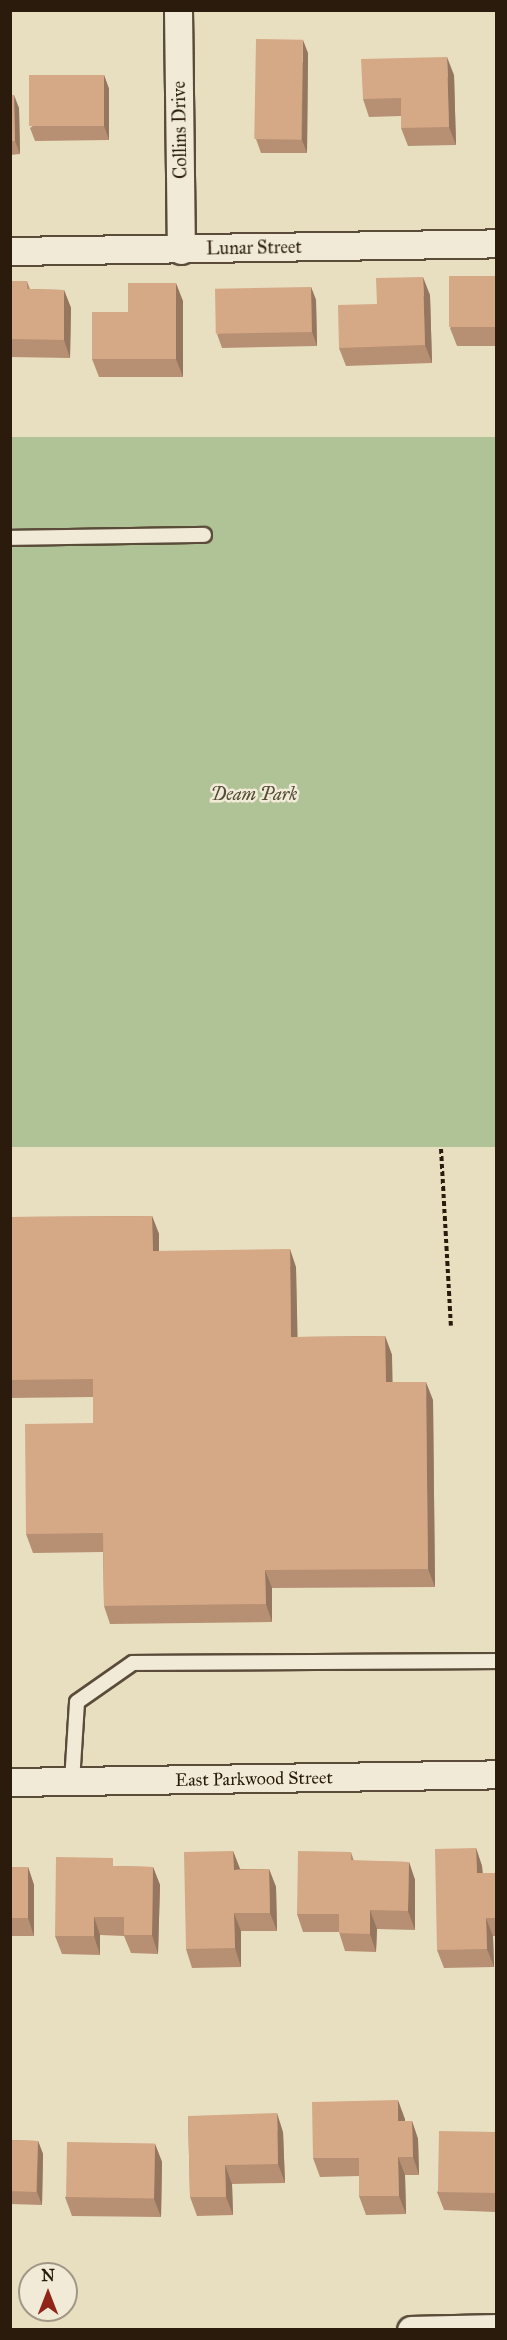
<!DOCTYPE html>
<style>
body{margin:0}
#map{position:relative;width:507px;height:2340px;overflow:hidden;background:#e8dfc1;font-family:"IM FELL Great Primer",serif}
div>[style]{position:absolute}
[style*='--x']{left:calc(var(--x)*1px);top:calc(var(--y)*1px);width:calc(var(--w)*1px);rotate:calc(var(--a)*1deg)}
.green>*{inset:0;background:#b0c397;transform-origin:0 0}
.path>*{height:4px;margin-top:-2px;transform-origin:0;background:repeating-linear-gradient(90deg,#2b1b0c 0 4.5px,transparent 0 7.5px)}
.roads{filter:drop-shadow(2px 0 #5a4c39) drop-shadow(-2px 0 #5a4c39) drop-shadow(0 2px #5a4c39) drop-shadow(0 -2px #5a4c39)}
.service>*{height:14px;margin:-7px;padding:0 7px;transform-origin:7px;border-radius:7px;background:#f0ead7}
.minor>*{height:27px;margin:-13.5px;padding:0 13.5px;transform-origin:13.5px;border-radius:13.5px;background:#f0ead7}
.wall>*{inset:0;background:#b79073}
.shaded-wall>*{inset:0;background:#95765e}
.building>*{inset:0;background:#d5a886;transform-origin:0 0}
span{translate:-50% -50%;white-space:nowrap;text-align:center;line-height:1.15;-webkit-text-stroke:5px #f0ead7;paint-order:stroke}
.street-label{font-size:18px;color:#2b1b0c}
.park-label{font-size:18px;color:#534d36;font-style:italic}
.frame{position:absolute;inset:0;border:12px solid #2b1b0c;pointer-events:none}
.north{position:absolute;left:18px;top:2262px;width:60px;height:60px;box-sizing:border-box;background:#f0ead7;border:2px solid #a19786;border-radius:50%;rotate:0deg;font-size:16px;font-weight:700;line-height:24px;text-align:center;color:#2b1b0c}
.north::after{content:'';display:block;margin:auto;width:21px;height:27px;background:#8f2418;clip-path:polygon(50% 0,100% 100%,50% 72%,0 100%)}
</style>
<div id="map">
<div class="green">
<div style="left:496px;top:437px;width:710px;height:486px;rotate:90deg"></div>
</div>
<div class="path">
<div style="--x:441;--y:1149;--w:177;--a:86.8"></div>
</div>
<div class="roads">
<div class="service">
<div style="--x:10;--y:538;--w:194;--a:-0.9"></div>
<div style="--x:72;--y:1782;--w:80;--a:-86.4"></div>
<div style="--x:77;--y:1702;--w:68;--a:-34.9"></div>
<div style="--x:133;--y:1663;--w:363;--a:-0.3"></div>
</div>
<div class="minor">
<div style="--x:178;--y:10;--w:240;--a:89.3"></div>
<div style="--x:10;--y:251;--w:486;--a:-0.9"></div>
<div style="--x:10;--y:1782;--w:486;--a:-0.9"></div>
<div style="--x:411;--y:2330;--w:85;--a:-1.3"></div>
</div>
</div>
<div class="wall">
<div style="clip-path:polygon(308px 53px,307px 153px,261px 153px,256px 139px)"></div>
<div style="clip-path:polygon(104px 75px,109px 89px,109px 140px,35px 141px,30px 128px)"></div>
<div style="clip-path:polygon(454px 75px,456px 145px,408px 146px,401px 128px,401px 116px,369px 117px,363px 99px)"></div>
<div style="clip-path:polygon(10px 95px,19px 108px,20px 154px,10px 155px)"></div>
<div style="clip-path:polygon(496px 276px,496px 346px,457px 346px,450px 328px)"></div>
<div style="clip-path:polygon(10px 281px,27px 281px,30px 289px,64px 290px,71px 308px,70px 358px,10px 357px)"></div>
<div style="clip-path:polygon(311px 287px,316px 300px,317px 346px,222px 348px,217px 334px)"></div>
<div style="clip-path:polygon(430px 295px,432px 363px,346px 366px,339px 348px,377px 304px)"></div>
<div style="clip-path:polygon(183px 301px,183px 377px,99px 377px,92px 359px,128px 312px)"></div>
<div style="clip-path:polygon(152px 1216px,159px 1234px,159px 1251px,296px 1267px,297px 1337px,385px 1336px,392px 1355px,392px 1382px,433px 1400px,435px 1587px,272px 1588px,272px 1622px,110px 1624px,104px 1606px,103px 1552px,33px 1553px,26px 1534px,93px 1423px,93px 1397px,10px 1398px,10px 1217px)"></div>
<div style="clip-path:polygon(476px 1848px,482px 1866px,483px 1873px,496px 1873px,496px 1936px,493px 1936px,494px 1967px,444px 1968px,437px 1950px)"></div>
<div style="clip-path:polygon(233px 1851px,240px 1869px,269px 1869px,276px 1887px,277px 1931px,241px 1931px,241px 1967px,192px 1968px,186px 1949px)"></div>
<div style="clip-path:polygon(351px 1852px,354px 1861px,409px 1862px,415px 1880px,415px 1930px,377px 1929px,376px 1952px,345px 1951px,339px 1932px,303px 1932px,297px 1914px)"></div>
<div style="clip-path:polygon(116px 1866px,153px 1867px,160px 1885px,158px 1954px,131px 1953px,124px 1936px,100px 1935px,100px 1955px,62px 1954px,55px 1936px)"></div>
<div style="clip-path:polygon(10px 1867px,28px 1867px,34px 1885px,34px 1936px,10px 1936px)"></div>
<div style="clip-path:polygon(188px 2116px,283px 2132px,285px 2183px,232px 2184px,233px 2215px,197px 2216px,190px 2197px)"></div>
<div style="clip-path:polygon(405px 2119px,405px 2121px,412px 2121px,418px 2139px,419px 2175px,405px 2175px,406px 2214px,366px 2215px,359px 2196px,359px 2176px,320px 2177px,313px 2158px)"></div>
<div style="clip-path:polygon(496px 2132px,496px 2212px,444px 2210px,437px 2192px)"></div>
<div style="clip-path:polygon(10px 2140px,38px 2141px,43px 2154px,42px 2205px,10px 2204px)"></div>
<div style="clip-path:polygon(155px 2144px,162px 2162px,161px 2217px,72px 2216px,65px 2197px)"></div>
</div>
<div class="shaded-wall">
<div style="clip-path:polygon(303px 40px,308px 53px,307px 153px,302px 140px)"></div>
<div style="clip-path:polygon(447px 57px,454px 75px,456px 145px,449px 127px)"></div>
<div style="clip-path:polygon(104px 75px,109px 89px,109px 140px,104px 126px)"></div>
<div style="clip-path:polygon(14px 95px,19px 108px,20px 154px,15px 141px)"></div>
<div style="clip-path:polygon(423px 277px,430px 295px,432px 363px,425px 345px)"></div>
<div style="clip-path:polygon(176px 283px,183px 301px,183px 377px,176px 359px)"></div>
<div style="clip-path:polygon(311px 287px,316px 300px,317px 346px,312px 332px)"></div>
<div style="clip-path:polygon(64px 290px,71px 308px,70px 358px,64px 340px)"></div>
<div style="clip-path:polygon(152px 1216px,159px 1234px,159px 1269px,153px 1251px)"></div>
<div style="clip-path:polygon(290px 1249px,296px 1267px,298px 1356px,291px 1337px)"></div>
<div style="clip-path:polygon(385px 1336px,392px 1355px,393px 1401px,386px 1382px)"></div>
<div style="clip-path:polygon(426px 1382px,433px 1400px,435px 1587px,428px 1569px)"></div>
<div style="clip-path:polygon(265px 1570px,272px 1588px,272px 1622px,266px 1604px)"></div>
<div style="clip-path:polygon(476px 1848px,482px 1866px,483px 1892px,477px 1873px)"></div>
<div style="clip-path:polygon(233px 1851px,240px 1869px,234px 1870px)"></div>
<div style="clip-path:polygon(409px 1862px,415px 1880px,415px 1930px,408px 1911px)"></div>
<div style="clip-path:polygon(28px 1867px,34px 1885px,34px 1936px,28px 1918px)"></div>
<div style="clip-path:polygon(153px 1867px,160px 1885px,158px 1954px,152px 1935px)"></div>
<div style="clip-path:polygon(269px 1869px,276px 1887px,277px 1931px,270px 1913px)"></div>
<div style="clip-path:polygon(370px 1910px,377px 1929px,376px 1952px,370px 1934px)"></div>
<div style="clip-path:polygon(234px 1913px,241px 1931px,241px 1967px,235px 1948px)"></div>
<div style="clip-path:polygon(94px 1917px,100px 1935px,100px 1955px,94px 1936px)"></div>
<div style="clip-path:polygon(486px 1918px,493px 1936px,494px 1967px,487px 1949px)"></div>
<div style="clip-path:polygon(398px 2100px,405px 2119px,405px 2140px,398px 2121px)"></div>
<div style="clip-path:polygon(277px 2113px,283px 2132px,285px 2183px,278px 2164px)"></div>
<div style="clip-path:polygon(412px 2121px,418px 2139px,419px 2175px,413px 2157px)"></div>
<div style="clip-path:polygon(38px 2141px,43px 2154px,42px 2205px,37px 2192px)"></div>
<div style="clip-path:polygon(155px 2144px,162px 2162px,161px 2217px,154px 2199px)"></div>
<div style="clip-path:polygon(398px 2157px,405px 2175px,406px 2214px,399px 2196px)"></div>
<div style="clip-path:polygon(225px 2165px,232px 2184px,233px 2215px,226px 2197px)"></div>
</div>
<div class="building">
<div style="left:256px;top:39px;width:47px;height:100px;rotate:1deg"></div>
<div style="clip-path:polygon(447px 57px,449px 127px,401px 128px,401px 98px,363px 99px,361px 59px)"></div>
<div style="left:104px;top:75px;width:51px;height:75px;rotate:90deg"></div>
<div style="clip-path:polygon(10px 95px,14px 95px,15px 141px,10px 141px)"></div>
<div style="left:496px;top:276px;width:51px;height:47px;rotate:90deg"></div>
<div style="clip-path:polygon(423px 277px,425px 345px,339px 348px,338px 305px,377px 304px,376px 278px)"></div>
<div style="clip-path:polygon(10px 281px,27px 281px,27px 289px,64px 290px,64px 340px,10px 339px)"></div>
<div style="clip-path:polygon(128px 283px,176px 283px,176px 359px,92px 359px,92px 312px,128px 312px)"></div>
<div style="left:311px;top:287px;width:45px;height:96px;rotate:89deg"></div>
<div style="clip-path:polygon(152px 1216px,153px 1251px,290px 1249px,291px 1337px,385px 1336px,386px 1382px,426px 1382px,428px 1569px,265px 1570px,266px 1604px,104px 1606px,103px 1533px,26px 1534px,25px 1424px,93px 1423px,93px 1379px,10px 1380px,10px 1217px)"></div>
<div style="clip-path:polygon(476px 1848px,477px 1873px,496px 1873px,496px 1918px,486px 1918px,487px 1949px,437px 1950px,435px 1849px)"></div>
<div style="clip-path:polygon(233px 1851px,234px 1870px,269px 1869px,270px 1913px,234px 1913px,235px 1948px,186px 1949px,184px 1852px)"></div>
<div style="clip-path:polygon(298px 1851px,351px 1852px,351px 1860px,409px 1862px,408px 1911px,370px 1910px,370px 1934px,339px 1933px,339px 1914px,297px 1914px)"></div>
<div style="clip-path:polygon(56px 1857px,113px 1858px,113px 1866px,153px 1867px,152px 1935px,124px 1935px,124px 1917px,94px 1917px,94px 1936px,55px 1936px)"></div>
<div style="left:10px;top:1867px;width:18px;height:51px"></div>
<div style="clip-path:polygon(398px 2100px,398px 2121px,412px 2121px,413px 2157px,398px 2157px,399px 2196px,359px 2196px,359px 2158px,313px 2158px,312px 2102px)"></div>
<div style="clip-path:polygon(277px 2113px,278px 2164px,225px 2165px,226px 2197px,190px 2197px,188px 2116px)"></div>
<div style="left:439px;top:2131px;width:57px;height:61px;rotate:1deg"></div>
<div style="left:10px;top:2140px;width:28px;height:51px;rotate:2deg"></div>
<div style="left:67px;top:2142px;width:88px;height:55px;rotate:1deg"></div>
</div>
<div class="street-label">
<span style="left:180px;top:130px;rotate:-91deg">Collins Drive</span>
<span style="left:254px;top:248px;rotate:-1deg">Lunar Street</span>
<span style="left:254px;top:1779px;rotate:-1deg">East Parkwood Street</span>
</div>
<div class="park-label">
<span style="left:254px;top:794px">Deam Park</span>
</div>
<div class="frame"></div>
<div class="north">N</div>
</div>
